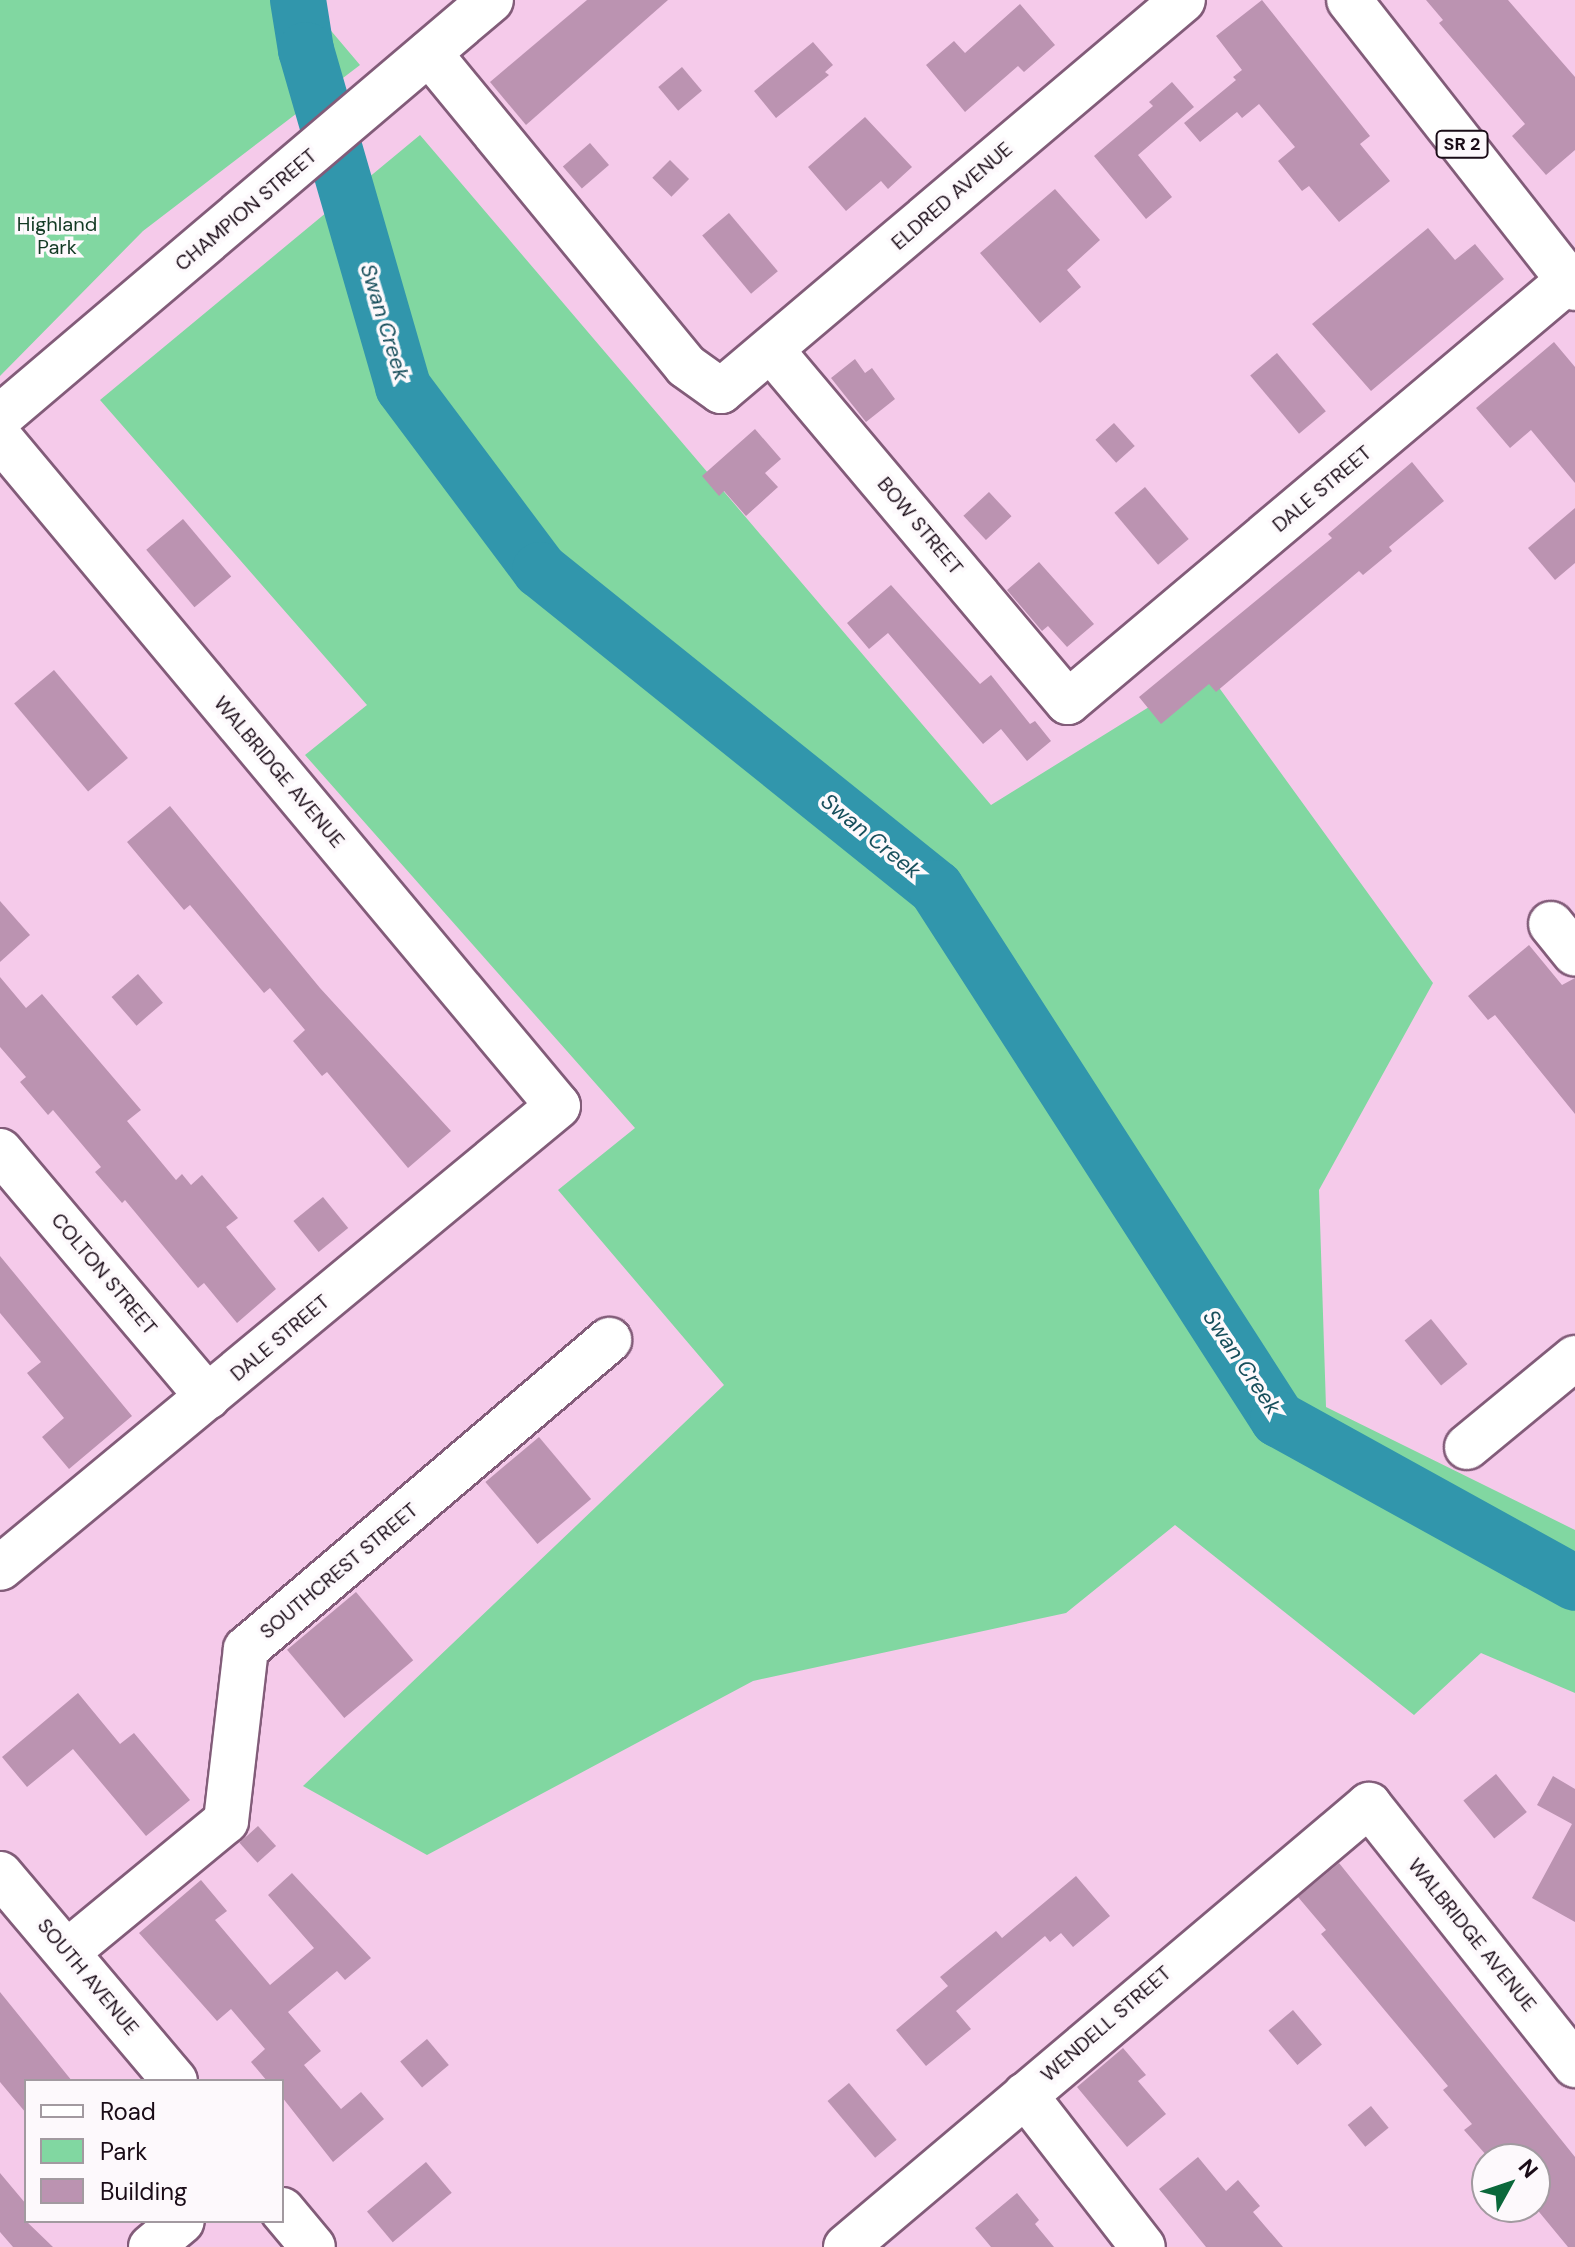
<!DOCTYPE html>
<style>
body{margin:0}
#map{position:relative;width:1575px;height:2247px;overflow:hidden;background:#f5caea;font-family:"DM Sans",sans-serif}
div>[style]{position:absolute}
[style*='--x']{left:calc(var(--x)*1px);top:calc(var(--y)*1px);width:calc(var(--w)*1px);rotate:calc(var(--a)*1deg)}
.green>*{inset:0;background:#81d7a1}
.river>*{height:56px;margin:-28px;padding:0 28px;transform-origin:28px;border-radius:28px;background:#3196ac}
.building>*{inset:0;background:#bb93b1;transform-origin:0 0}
.roads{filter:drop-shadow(2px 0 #825c79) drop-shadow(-2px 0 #825c79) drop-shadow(0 2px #825c79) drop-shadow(0 -2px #825c79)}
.minor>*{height:44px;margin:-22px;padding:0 22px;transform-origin:22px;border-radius:22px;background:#fff}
.major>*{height:44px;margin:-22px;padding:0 22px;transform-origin:22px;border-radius:22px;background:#fff}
span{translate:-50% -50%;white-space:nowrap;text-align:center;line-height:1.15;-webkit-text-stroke:7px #fdf9fc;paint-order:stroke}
.shield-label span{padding:2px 6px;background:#fdf9fc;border:2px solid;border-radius:6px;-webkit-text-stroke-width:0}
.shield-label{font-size:18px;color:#1a0c17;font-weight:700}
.street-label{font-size:20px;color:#1a0c17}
.park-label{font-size:20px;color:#123923}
.water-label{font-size:22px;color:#184f5c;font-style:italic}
.legend{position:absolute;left:24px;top:2079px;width:260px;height:144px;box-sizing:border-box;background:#fdf9fc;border:2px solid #a29aa0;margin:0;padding:10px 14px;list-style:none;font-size:24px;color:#1a0c17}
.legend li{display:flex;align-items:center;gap:16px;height:40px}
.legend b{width:40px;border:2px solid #a29aa0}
.north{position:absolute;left:1471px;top:2143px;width:80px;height:80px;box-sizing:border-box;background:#fdf9fc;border:2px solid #a29aa0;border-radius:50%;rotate:50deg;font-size:22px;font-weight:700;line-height:32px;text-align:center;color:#1a0c17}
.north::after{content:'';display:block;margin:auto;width:28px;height:36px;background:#0b683b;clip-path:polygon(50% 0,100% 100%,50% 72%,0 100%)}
</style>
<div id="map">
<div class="green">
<div style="clip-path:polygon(0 0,305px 0,360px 65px,143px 231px,0 376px)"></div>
<div style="clip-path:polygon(420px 135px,991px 805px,1207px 671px,1433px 983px,1319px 1190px,1326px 1407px,1575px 1530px,1575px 1693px,1481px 1653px,1414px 1715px,1175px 1525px,1066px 1613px,753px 1681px,427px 1855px,303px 1786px,724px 1385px,558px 1190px,635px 1128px,305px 755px,367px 705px,100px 400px)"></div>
</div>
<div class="river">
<div style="--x:298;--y:0;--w:51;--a:80.9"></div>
<div style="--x:306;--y:50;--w:351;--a:73.9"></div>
<div style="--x:403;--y:387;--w:229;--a:53.2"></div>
<div style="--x:540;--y:570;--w:508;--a:38.77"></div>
<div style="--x:936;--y:888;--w:632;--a:57.22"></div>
<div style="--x:1278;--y:1419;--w:339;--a:28.9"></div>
</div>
<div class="building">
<div style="clip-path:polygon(587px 0,668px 0,526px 125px,490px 82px)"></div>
<div style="clip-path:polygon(1262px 0,1370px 136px,1360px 144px,1390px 181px,1339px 222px,1309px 186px,1302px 191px,1278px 161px,1295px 147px,1259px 104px,1242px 118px,1237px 112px,1200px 142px,1184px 123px,1236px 80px,1233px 77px,1242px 70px,1216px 36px)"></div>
<div style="clip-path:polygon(1426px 0,1508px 0,1575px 77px,1575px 150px,1546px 175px,1512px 136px,1525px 124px,1439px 23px,1443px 20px)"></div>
<div style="clip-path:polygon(1020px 4px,1055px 45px,1024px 72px,1018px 66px,965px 112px,926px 65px,954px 41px,965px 53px)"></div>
<div style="clip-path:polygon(813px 42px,833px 65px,825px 72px,829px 75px,776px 118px,754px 91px)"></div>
<div style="left:682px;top:67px;width:31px;height:31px;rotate:50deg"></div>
<div style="clip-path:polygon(1172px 82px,1194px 107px,1138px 155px,1172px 197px,1146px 219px,1094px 156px,1153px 106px,1149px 102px)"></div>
<div style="clip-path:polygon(865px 117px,912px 167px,888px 189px,881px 181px,846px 211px,808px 167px)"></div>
<div style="left:590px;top:143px;width:29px;height:36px;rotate:49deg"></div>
<div style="left:670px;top:160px;width:27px;height:25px;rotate:45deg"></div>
<div style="clip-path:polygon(1055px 189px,1100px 240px,1067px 270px,1081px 287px,1040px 323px,980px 253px)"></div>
<div style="left:729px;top:213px;width:76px;height:35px;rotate:50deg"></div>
<div style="clip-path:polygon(1428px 228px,1455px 260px,1475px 244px,1504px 279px,1371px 391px,1312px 324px)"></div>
<div style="clip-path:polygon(1554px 342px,1575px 367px,1575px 483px,1531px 430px,1510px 448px,1476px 408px)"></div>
<div style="left:1277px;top:353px;width:76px;height:35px;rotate:50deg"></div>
<div style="clip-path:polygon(855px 359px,865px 373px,872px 368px,895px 399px,866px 422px,831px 378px)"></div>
<div style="left:1114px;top:423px;width:31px;height:25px;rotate:48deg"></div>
<div style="clip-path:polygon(755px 429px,781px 459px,765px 473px,778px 487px,746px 516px,724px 491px,719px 496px,702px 476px)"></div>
<div style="clip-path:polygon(1412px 462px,1444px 501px,1389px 547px,1392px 551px,1363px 575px,1359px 571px,1216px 692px,1209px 684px,1161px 724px,1139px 697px,1332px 538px,1328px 534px)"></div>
<div style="left:1145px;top:487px;width:68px;height:40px;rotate:50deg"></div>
<div style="left:989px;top:492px;width:33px;height:35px;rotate:47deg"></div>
<div style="clip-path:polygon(1575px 508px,1575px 563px,1555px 580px,1528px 548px)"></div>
<div style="left:183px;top:519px;width:75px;height:48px;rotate:50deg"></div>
<div style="clip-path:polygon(1039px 562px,1094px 624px,1067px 647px,1048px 626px,1042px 631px,1007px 590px)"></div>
<div style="clip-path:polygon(891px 585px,980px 684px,991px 675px,1030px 724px,1035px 721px,1051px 741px,1027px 761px,1001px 729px,983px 744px,888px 633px,869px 649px,847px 623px)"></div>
<div style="left:54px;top:670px;width:115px;height:52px;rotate:50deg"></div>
<div style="clip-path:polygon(170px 806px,320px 988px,451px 1131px,408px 1168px,327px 1072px,322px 1076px,293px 1041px,305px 1030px,270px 988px,264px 993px,190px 905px,184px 910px,127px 842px)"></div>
<div style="clip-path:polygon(0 901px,30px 935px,0 962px)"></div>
<div style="clip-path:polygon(1529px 945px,1562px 985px,1575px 978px,1575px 1114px,1495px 1015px,1488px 1020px,1468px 996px)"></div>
<div style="left:138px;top:974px;width:38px;height:35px;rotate:49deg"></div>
<div style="clip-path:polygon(0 977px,26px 1008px,42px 994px,141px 1110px,127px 1121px,176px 1180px,182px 1174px,191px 1185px,202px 1175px,238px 1218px,226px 1227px,276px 1289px,237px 1323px,204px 1283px,198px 1288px,125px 1200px,122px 1203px,95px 1172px,101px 1167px,53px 1110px,48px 1115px,20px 1082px,26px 1077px,0 1047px)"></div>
<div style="left:323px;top:1197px;width:40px;height:38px;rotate:51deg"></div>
<div style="clip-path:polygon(0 1256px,132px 1416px,69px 1469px,42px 1437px,64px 1418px,27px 1373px,41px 1362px,0 1313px)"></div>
<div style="left:1431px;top:1319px;width:58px;height:34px;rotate:51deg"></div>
<div style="left:539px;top:1437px;width:81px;height:70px;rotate:50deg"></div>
<div style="left:356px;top:1592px;width:89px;height:90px;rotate:50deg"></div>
<div style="clip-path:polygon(78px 1693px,120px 1744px,134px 1733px,190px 1800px,146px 1836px,73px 1749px,27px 1787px,2px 1757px)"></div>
<div style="left:1496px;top:1774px;width:49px;height:42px;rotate:51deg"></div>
<div style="clip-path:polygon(1553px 1776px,1575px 1789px,1575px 1922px,1532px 1898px,1572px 1824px,1537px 1805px)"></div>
<div style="left:258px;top:1826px;width:27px;height:25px;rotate:48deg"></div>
<div style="clip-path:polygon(1339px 1863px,1575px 2157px,1575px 2247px,1568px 2247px,1535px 2207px,1535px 2159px,1487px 2156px,1464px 2130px,1472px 2124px,1443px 2090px,1448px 2086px,1321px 1934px,1326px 1930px,1298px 1897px)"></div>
<div style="clip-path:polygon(292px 1873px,371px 1958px,345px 1980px,337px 1971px,288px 2012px,321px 2051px,304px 2065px,341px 2109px,361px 2092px,384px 2119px,333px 2162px,282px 2097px,282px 2081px,267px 2081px,251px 2062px,265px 2049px,231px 2009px,217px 2021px,139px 1933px,201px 1880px,227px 1911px,215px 1920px,270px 1985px,314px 1948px,268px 1895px)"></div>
<div style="clip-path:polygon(1076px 1876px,1110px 1916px,1073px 1947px,1061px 1933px,1050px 1942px,1045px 1936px,956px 2011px,971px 2029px,926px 2066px,896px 2030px,948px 1986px,940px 1977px,996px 1931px,1002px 1938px)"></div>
<div style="clip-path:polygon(0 1992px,72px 2081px,26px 2081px,26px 2113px,0 2082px)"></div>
<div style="left:1293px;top:2010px;width:45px;height:32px;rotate:50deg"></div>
<div style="left:427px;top:2039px;width:34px;height:35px;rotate:50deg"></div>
<div style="clip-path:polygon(1123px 2048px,1146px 2075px,1138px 2081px,1166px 2114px,1127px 2147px,1077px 2087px)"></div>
<div style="left:849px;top:2083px;width:74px;height:28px;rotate:50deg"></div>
<div style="left:1371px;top:2106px;width:28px;height:30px;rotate:51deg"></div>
<div style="clip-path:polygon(1198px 2157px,1226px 2191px,1238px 2180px,1260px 2206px,1253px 2212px,1283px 2247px,1206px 2247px,1159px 2189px)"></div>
<div style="left:426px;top:2162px;width:40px;height:77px;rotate:50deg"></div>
<div style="clip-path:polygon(0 2173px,26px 2204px,26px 2221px,53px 2247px,13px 2247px,0 2232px)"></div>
<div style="clip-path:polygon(1017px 2193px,1039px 2220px,1035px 2224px,1054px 2247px,991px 2247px,975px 2228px)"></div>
</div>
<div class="roads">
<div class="minor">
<div style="--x:429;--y:53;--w:405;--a:50.6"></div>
<div style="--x:686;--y:366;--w:43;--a:35.5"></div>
<div style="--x:721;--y:391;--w:605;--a:-40.24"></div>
<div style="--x:772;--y:351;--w:459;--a:49.9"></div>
<div style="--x:1068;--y:702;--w:663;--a:-40.1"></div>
<div style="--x:0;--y:417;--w:644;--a:-40.34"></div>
<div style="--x:0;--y:438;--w:870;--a:50.13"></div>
<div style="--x:558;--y:1106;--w:724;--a:140.38"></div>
<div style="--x:1551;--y:924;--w:38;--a:51"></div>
<div style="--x:0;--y:1151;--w:322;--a:49.8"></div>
<div style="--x:1467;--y:1447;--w:140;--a:-39.5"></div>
<div style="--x:0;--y:1874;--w:271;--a:49.8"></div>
<div style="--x:67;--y:1952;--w:206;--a:-39.5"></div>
<div style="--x:226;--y:1821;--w:173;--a:-83.4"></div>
<div style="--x:246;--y:1649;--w:477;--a:-40.4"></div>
<div style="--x:1025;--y:2095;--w:192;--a:52.2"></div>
<div style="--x:282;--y:2210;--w:48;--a:50"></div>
<div style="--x:151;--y:2247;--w:40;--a:-40"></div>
<div style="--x:846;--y:2247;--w:685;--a:-40.2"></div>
<div style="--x:1369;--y:1805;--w:332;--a:51.6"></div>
</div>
<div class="major">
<div style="--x:1349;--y:0;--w:366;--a:51.9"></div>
</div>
</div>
<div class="shield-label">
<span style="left:1462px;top:144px">SR 2</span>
</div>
<div class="street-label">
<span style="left:952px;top:196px;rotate:-41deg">ELDRED AVENUE</span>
<span style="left:246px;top:210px;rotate:-40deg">CHAMPION STREET</span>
<span style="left:1322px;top:489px;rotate:-40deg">DALE STREET</span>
<span style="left:920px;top:526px;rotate:50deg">BOW STREET</span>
<span style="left:279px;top:772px;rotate:50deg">WALBRIDGE AVENUE</span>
<span style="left:104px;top:1274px;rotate:50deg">COLTON STREET</span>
<span style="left:280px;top:1338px;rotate:-40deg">DALE STREET</span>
<span style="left:339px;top:1571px;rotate:-40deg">SOUTHCREST STREET</span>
<span style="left:1472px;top:1935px;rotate:51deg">WALBRIDGE AVENUE</span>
<span style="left:88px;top:1977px;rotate:50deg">SOUTH AVENUE</span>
<span style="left:1106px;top:2024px;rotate:-41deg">WENDELL STREET</span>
</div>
<div class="park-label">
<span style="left:57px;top:236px">Highland<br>Park</span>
</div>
<div class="water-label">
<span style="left:385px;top:322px;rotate:73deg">Swan Creek</span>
<span style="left:871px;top:836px;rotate:39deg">Swan Creek</span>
<span style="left:1242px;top:1362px;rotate:56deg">Swan Creek</span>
</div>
<ul class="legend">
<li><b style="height:10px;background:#fff"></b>Road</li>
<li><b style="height:22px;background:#81d7a1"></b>Park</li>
<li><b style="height:22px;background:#bb93b1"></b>Building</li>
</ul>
<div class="north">N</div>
</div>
